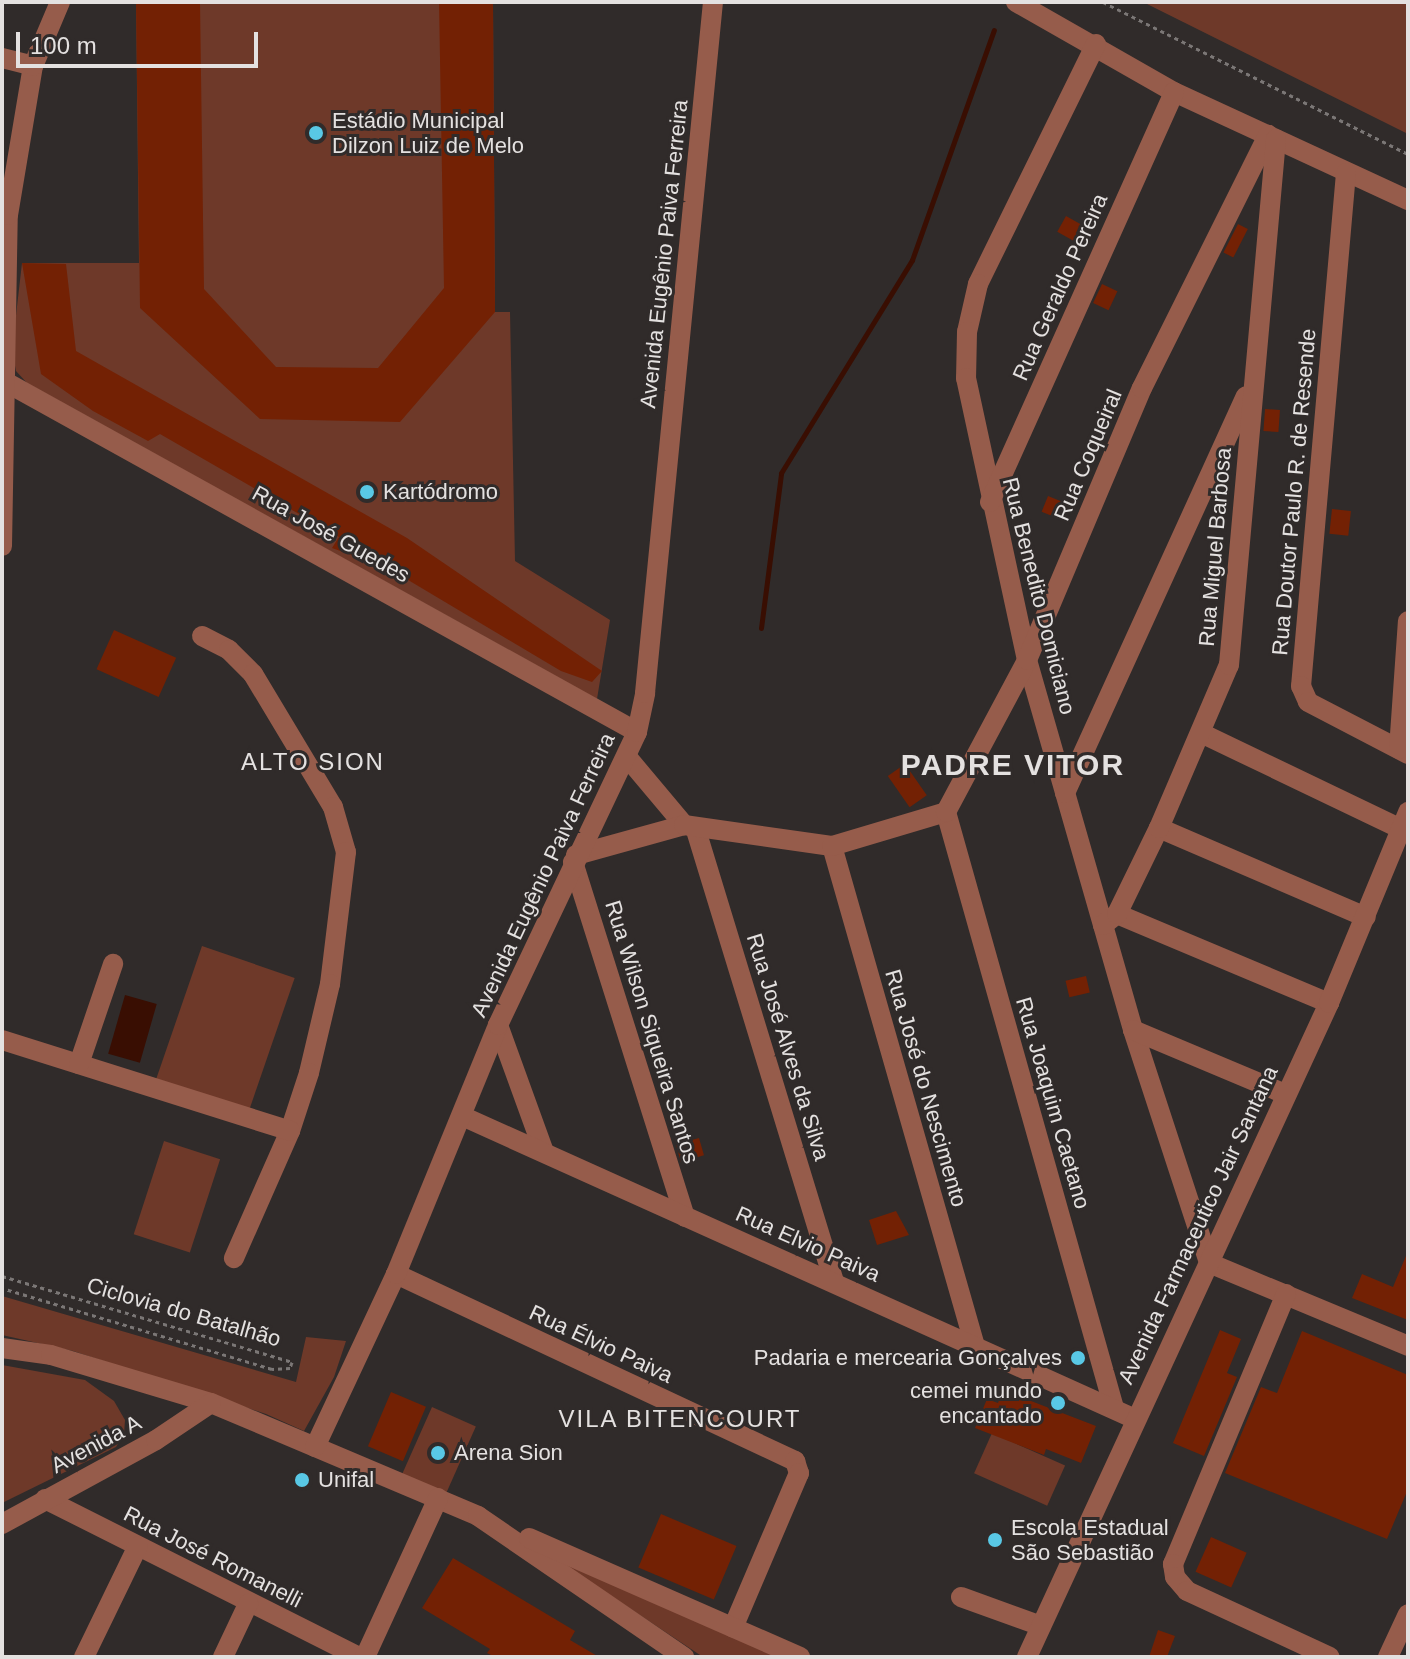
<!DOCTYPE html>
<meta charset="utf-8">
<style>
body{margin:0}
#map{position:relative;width:1410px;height:1659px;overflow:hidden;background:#302b2a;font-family:Arial,sans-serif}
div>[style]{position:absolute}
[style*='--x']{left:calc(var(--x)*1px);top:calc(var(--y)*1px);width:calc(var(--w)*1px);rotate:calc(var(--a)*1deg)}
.green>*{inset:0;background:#6e3929;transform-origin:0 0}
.water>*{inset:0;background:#390e02;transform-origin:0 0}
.stream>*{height:5px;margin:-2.5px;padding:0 2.5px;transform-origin:2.5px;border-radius:2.5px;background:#390e02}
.building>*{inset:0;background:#732104;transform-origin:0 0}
.path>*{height:3px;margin-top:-1.5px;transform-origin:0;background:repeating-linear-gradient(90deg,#7b7776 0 4px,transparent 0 8px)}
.minor>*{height:20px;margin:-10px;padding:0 10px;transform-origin:10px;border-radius:10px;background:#965c4b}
.dots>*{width:22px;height:22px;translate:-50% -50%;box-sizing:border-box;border:4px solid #302b2a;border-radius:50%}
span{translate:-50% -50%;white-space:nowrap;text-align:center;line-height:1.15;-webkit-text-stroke:6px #302b2a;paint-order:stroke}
.poi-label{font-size:22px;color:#e4e1e0}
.left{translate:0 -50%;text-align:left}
.right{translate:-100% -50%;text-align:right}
.street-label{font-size:22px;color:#e4e1e0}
.neighbourhood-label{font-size:24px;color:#e4e1e0;letter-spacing:2px}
.district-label{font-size:30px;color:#e4e1e0;font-weight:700;letter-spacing:2px}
.frame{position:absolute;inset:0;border:4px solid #e4e1e0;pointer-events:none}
.scale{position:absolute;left:16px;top:32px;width:242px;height:36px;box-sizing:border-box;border:4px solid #e4e1e0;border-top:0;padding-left:10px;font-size:24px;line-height:28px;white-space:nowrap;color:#e4e1e0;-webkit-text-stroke:6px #302b2a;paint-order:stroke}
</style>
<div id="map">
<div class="green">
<div style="clip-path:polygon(136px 2px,493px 2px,495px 312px,510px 312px,515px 561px,610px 620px,597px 699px,27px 383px,16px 371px,12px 350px,22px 263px,139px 263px)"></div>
<div style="clip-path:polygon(1143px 2px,1408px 2px,1408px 134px)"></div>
<div style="left:202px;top:946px;width:98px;height:146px;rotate:19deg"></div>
<div style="left:164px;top:1141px;width:59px;height:98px;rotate:18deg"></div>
<div style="clip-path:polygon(2px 1296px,296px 1382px,306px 1337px,346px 1341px,334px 1377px,304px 1431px,266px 1414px,73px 1351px,2px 1335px)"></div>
<div style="clip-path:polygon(2px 1365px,85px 1380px,114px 1401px,125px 1420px,124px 1434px,116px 1447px,2px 1503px)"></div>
<div style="left:432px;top:1407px;width:48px;height:79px;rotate:24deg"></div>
<div style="left:992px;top:1433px;width:80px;height:44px;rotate:24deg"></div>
<div style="clip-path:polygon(518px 1534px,799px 1657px,703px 1657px)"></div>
</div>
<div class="water">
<div style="left:125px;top:995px;width:33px;height:61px;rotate:16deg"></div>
</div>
<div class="stream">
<div style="--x:761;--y:628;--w:156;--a:-82.6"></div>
<div style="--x:781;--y:473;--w:250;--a:-58.4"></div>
<div style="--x:912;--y:260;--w:244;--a:-70.4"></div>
</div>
<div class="building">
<div style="clip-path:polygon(136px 2px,200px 2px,204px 289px,276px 367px,378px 368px,444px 288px,439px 2px,493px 2px,495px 312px,400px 422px,260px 419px,140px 308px)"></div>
<div style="left:1066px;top:216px;width:23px;height:18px;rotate:29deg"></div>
<div style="left:1238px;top:224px;width:11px;height:32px;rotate:27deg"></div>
<div style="clip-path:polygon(22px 263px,66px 264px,76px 351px,407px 538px,602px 671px,592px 682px,561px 671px,388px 568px,332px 548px,339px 537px,160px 434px,148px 441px,93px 411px,41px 374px)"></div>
<div style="left:1102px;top:284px;width:17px;height:21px;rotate:25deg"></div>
<div style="left:1265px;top:409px;width:15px;height:22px;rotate:4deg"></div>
<div style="left:1048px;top:496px;width:22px;height:17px;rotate:22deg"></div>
<div style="left:1332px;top:509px;width:19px;height:25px;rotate:6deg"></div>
<div style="left:114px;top:630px;width:68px;height:43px;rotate:24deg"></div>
<div style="left:905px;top:764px;width:38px;height:21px;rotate:55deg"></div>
<div style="left:1086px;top:976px;width:17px;height:21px;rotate:77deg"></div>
<div style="left:699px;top:1138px;width:18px;height:24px;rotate:74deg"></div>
<div style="clip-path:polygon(896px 1211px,909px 1235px,877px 1245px,869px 1220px)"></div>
<div style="clip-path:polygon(1408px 1251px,1408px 1320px,1352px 1298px,1362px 1274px,1393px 1287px)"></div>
<div style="clip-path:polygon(1220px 1330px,1241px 1339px,1227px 1373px,1237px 1377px,1204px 1456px,1173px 1443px)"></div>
<div style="clip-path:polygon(1302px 1331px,1408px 1375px,1408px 1489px,1387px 1539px,1225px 1473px,1261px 1387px,1277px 1393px)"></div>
<div style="clip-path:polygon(1005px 1384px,1021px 1390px,1018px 1396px,1096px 1426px,1081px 1463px,1046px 1449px,1044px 1455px,975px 1428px,987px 1399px,998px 1403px)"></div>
<div style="left:391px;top:1392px;width:38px;height:59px;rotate:23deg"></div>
<div style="left:661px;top:1514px;width:82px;height:58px;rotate:23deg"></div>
<div style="left:1211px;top:1537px;width:39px;height:38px;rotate:24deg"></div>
<div style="clip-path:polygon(453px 1558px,575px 1631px,570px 1640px,599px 1657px,495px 1657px,487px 1653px,490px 1649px,422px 1608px)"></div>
<div style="clip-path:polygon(1158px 1630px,1175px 1636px,1167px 1657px,1149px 1657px)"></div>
</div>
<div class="path">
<div style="--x:1103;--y:2;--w:341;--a:26.5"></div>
<div style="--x:2;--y:1276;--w:302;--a:16.5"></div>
<div style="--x:292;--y:1362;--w:6;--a:108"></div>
<div style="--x:290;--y:1368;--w:18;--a:177"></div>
<div style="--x:272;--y:1369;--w:282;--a:-163.3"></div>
</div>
<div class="minor">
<div style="--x:1016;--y:2;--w:182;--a:29.7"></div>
<div style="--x:1174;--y:92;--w:258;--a:24.8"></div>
<div style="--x:1096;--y:44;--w:267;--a:116.2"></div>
<div style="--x:978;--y:284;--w:49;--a:102.9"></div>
<div style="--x:967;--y:332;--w:46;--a:91.2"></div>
<div style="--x:966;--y:378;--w:289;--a:77.8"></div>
<div style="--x:1027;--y:660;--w:385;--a:74"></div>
<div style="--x:1133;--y:1030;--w:245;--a:71.9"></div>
<div style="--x:1209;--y:1263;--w:216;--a:22.6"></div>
<div style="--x:2;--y:58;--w:32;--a:14"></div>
<div style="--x:1346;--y:173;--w:515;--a:95.01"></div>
<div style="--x:1301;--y:686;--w:17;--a:66"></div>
<div style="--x:1308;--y:702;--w:113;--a:27.5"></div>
<div style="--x:2;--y:380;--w:726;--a:29"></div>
<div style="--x:990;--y:502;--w:449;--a:-65.8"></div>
<div style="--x:2;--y:546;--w:331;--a:-89"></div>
<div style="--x:8;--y:215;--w:151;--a:-80.5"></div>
<div style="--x:33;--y:66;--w:69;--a:-67.1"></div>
<div style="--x:202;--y:636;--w:30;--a:27"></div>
<div style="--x:229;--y:650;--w:34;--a:45"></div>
<div style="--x:253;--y:674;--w:155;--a:59"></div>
<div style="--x:333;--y:807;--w:47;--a:73.9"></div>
<div style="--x:346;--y:852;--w:133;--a:96.9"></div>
<div style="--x:330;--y:984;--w:91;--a:103.3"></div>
<div style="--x:309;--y:1073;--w:61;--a:108.1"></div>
<div style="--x:290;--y:1131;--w:139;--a:113.8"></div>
<div style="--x:1201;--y:733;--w:222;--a:25.6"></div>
<div style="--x:1399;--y:749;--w:128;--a:-86"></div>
<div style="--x:627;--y:757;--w:89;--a:50"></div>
<div style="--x:1065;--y:793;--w:436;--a:-65.5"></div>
<div style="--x:946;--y:812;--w:619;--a:74.26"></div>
<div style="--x:695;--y:827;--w:476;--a:73"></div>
<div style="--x:1159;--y:828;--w:225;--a:23.3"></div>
<div style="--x:832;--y:846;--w:517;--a:74.05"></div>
<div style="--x:576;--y:855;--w:112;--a:-15.5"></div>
<div style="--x:684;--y:825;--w:149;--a:8.1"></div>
<div style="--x:832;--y:846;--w:119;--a:-16.6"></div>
<div style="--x:946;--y:812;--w:172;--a:-61.9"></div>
<div style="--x:1027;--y:660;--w:295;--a:-67.1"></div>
<div style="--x:1142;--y:388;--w:283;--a:-63.5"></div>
<div style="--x:573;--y:862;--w:372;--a:72.5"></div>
<div style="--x:1117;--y:914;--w:230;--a:22.8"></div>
<div style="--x:1103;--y:925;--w:18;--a:-38"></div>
<div style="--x:1117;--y:914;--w:96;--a:-64"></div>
<div style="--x:1159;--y:828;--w:177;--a:-66.8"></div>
<div style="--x:1229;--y:665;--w:528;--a:-84.89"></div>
<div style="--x:498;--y:1025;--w:135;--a:70.1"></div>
<div style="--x:1133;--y:1030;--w:165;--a:22.8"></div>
<div style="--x:2;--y:1040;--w:302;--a:17.5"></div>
<div style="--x:79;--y:1064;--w:106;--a:-71.2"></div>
<div style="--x:462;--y:1116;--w:736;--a:24.23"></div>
<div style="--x:396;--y:1274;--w:441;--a:25.1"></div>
<div style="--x:795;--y:1461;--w:13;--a:72"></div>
<div style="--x:799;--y:1473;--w:168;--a:113.1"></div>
<div style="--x:1286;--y:1294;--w:293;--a:112.7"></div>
<div style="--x:1173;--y:1564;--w:13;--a:81"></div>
<div style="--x:1175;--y:1577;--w:18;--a:49"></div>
<div style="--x:1187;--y:1591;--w:157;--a:24.8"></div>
<div style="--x:2;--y:1348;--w:49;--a:8.1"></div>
<div style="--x:51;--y:1355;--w:167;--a:16.7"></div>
<div style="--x:211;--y:1403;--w:290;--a:22.9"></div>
<div style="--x:478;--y:1516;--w:250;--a:34.4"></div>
<div style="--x:315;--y:1447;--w:191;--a:-64.9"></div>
<div style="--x:396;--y:1274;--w:269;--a:-67.7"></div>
<div style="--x:498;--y:1025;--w:324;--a:-64.6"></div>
<div style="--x:637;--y:732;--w:40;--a:-78"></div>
<div style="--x:645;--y:693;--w:694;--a:-84.38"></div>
<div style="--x:45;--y:1499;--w:352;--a:26.7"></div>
<div style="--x:2;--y:1524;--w:175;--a:-28.6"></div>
<div style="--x:156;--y:1440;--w:66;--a:-33.9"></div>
<div style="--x:529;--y:1538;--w:296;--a:23.7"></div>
<div style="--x:961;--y:1597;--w:85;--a:19.9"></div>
<div style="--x:84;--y:1657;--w:123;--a:-64.1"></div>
<div style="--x:223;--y:1657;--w:59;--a:-64.7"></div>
<div style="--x:365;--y:1657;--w:175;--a:-65.3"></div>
<div style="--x:1027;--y:1657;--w:720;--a:-65.21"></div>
<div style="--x:1329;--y:1003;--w:207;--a:-67.5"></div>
<div style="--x:1388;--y:1657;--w:47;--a:-65.1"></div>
</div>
<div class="dots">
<div style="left:316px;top:133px;background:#59c8e5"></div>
<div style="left:367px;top:492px;background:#59c8e5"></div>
<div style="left:1078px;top:1358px;background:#59c8e5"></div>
<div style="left:1058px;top:1403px;background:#59c8e5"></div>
<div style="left:438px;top:1453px;background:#59c8e5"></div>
<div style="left:302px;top:1480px;background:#59c8e5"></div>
<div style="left:995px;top:1540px;background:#59c8e5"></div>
</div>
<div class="poi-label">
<span class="left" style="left:332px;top:133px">Estádio Municipal<br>Dilzon Luiz de Melo</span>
<span class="left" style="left:383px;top:492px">Kartódromo</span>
<span class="right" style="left:1062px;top:1358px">Padaria e mercearia Gonçalves</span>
<span class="right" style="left:1042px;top:1403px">cemei mundo<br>encantado</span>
<span class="left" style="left:454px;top:1453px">Arena Sion</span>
<span class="left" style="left:318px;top:1480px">Unifal</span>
<span class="left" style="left:1011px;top:1540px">Escola Estadual<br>São Sebastião</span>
</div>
<div class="street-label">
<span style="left:664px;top:254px;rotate:-84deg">Avenida Eugênio Paiva Ferreira</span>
<span style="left:1060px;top:287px;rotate:-66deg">Rua Geraldo Pereira</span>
<span style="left:1088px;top:455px;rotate:-67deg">Rua Coqueiral</span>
<span style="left:1294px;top:492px;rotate:-85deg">Rua Doutor Paulo R. de Resende</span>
<span style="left:331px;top:534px;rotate:29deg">Rua José Guedes</span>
<span style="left:1215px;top:547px;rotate:-85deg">Rua Miguel Barbosa</span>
<span style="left:1039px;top:596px;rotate:76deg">Rua Benedito Domiciano</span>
<span style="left:543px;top:875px;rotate:-65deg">Avenida Eugênio Paiva Ferreira</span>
<span style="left:652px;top:1032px;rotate:73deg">Rua Wilson Siqueira Santos</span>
<span style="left:788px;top:1047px;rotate:73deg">Rua José Alves da Silva</span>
<span style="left:926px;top:1088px;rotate:74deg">Rua José do Nescimento</span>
<span style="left:1053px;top:1103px;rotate:74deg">Rua Joaquim Caetano</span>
<span style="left:1198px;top:1225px;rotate:-65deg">Avenida Farmaceutico Jair Santana</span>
<span style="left:808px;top:1244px;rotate:24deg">Rua Elvio Paiva</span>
<span style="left:184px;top:1312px;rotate:16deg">Ciclovia do Batalhão</span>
<span style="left:601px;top:1344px;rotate:25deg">Rua Élvio Paiva</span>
<span style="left:96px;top:1444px;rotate:-28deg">Avenida A</span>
<span style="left:213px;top:1557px;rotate:27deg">Rua José Romanelli</span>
</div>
<div class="neighbourhood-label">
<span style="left:313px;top:762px">ALTO SION</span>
<span style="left:680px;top:1419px">VILA BITENCOURT</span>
</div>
<div class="district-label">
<span style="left:1013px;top:765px">PADRE VITOR</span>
</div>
<div class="frame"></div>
<div class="scale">100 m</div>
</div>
